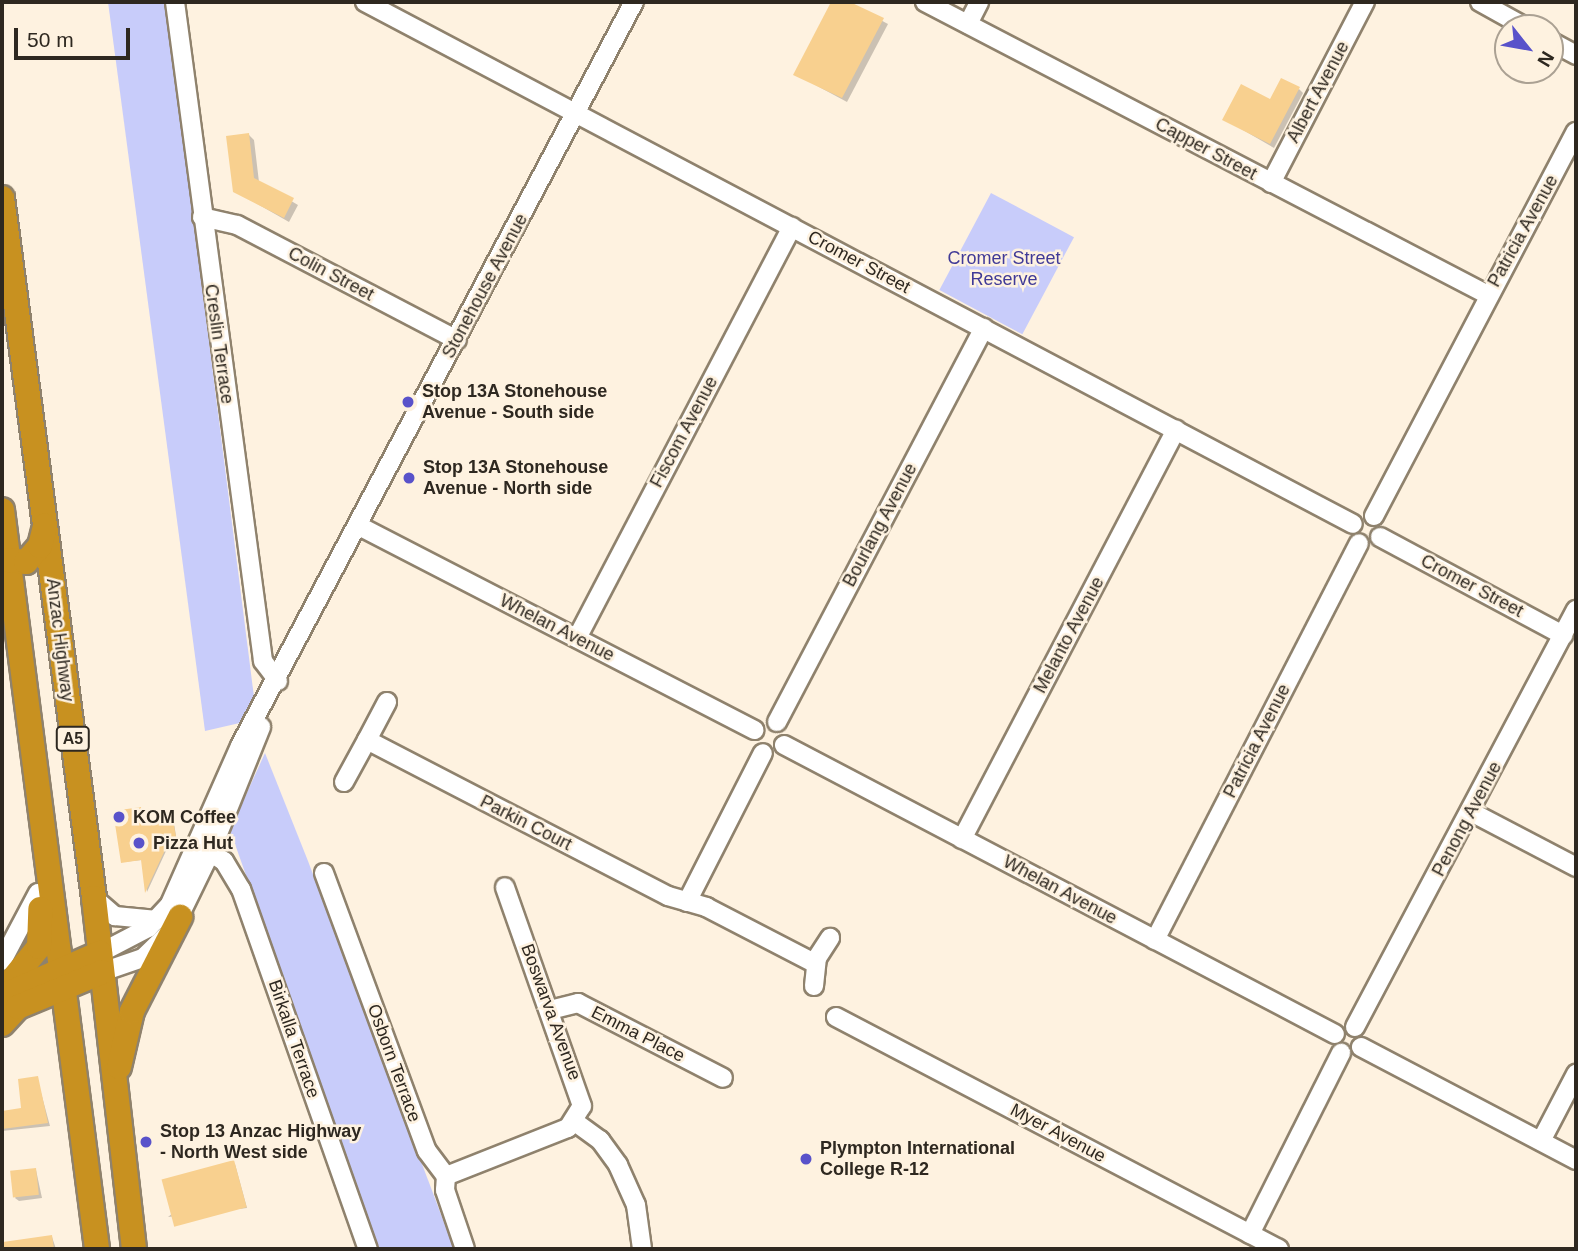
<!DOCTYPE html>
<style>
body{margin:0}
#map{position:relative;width:1578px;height:1251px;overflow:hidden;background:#fef2e0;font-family:Arial,sans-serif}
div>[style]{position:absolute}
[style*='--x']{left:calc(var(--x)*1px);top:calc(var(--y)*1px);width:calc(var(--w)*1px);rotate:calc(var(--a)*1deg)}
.green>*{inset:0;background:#c8ccfa;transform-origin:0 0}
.shadow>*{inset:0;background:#0003}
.building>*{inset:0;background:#f8d08f;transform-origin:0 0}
.roads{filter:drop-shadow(2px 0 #8f826d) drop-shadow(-2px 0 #8f826d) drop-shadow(0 2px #8f826d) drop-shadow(0 -2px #8f826d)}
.minor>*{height:18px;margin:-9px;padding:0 9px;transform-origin:9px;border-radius:9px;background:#fff}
.highway>*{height:24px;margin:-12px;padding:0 12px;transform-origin:12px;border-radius:12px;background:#c89120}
.dots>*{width:19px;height:19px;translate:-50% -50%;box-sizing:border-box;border:4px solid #fef2e0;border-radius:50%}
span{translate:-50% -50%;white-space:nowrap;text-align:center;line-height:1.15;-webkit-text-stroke:5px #fef2e0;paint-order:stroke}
.shield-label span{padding:2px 5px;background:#fef2e0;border:2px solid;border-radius:5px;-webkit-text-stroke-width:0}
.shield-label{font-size:16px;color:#2e2820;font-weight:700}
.street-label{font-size:18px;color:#2e2820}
.park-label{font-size:18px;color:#403a97}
.poi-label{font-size:18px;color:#2e2820;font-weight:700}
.left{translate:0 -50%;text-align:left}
.frame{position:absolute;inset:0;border:4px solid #2e2820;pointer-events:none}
.north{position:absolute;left:1494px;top:14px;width:70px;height:70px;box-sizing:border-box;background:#fef2e0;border:2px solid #aba193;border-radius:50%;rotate:121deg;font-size:19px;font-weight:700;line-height:28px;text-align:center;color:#2e2820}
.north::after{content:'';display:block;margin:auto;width:24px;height:32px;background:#5952ca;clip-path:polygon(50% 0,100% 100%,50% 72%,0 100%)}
.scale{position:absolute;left:14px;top:28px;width:116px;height:32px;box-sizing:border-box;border:4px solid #2e2820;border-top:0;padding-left:9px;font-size:21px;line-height:24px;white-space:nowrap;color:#2e2820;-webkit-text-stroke:5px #fef2e0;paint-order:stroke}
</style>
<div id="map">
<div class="green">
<div style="clip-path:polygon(108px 2px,166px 2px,254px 697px,244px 722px,205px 731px)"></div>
<div style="left:991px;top:193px;width:94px;height:110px;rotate:28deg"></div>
<div style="clip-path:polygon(265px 753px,308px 861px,454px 1249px,378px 1249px,230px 830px)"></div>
</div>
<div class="shadow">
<div style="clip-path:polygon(833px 2px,847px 2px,888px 24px,847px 102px,795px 74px)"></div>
<div style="clip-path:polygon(1299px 89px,1303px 93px,1274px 148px,1224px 119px)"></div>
<div style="clip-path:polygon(249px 135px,254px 140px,259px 182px,298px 205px,289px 222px,235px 191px)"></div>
<div style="clip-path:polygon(140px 809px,144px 826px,174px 823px,178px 849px,166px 851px,147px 892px,142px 860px,123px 862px)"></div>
<div style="clip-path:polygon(37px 1078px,50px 1126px,2px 1131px,2px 1112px,23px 1110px)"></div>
<div style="clip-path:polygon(235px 1164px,247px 1208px,168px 1217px)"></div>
<div style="clip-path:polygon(36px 1170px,42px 1198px,19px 1201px,15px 1198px)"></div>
<div style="clip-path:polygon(52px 1237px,56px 1249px,2px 1249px,2px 1243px)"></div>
</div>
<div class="building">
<div style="clip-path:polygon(831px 2px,850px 2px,884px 18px,842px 98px,793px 75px)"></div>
<div style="clip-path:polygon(1281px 78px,1300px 87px,1270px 144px,1222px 120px,1241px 84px,1270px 99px)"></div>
<div style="clip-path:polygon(249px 133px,254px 178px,294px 198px,284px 218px,233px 192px,226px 136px)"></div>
<div style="clip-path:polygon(141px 807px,143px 824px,173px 820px,178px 848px,165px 850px,145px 893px,141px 860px,121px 863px,113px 811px)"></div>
<div style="clip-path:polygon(38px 1076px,48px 1123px,2px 1129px,2px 1111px,21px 1108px,18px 1079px)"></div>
<div style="left:234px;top:1160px;width:49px;height:75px;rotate:75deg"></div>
<div style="left:36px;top:1168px;width:27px;height:26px;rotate:84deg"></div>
<div style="clip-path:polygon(52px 1235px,54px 1249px,4px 1249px,3px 1242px)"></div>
</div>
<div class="roads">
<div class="minor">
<div style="--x:175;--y:2;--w:665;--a:82.39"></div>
<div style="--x:263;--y:661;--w:25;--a:53"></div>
<div style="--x:365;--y:2;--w:1117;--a:27.85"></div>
<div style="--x:925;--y:2;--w:635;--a:27.49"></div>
<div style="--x:1480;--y:2;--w:54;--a:29"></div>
<div style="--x:968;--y:24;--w:25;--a:-63"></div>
<div style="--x:1550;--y:41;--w:30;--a:28"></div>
<div style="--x:1271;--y:183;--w:204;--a:-62.6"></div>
<div style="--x:202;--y:217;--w:36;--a:13"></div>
<div style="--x:237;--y:225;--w:248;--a:27.6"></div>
<div style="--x:1374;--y:516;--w:434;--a:-62.3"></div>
<div style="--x:359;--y:526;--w:445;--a:27.3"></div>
<div style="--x:1380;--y:537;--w:208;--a:28.2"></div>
<div style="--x:577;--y:638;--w:464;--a:-62.4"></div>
<div style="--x:777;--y:722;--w:445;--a:-62.3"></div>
<div style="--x:367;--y:740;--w:43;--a:-62.2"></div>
<div style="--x:784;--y:745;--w:622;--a:27.68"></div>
<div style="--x:344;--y:782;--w:48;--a:-61.3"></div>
<div style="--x:367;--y:740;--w:339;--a:27.4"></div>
<div style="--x:668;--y:896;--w:40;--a:16"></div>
<div style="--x:706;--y:907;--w:124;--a:27.4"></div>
<div style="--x:1471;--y:812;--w:119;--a:27.6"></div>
<div style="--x:962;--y:839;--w:462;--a:-62.4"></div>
<div style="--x:199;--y:845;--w:30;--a:33"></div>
<div style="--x:224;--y:861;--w:33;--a:59"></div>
<div style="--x:241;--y:889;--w:382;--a:70.6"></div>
<div style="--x:324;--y:873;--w:296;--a:69.7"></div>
<div style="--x:427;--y:1151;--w:31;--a:53"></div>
<div style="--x:446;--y:1176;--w:14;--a:94"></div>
<div style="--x:445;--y:1190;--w:62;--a:71.3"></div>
<div style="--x:94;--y:898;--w:28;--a:41"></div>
<div style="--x:115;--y:916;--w:42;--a:5.4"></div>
<div style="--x:687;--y:902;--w:167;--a:-63"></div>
<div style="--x:1155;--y:940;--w:446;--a:-62.8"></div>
<div style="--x:100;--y:953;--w:54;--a:-27.5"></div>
<div style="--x:148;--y:928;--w:33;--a:-47"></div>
<div style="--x:170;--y:904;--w:173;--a:-66.1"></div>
<div style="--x:240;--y:746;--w:842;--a:-62.1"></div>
<div style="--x:2;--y:961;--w:77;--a:-62.1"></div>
<div style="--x:102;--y:972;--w:43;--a:-18.9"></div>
<div style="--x:143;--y:958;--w:42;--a:-44"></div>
<div style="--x:173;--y:929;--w:87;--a:-64"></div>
<div style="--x:211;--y:851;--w:134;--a:-68"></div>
<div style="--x:814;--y:986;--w:28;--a:-84"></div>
<div style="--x:817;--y:958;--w:24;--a:-57"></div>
<div style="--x:550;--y:1010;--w:29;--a:-14"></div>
<div style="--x:578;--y:1003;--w:163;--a:27.3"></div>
<div style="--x:836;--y:1017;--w:500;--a:27.64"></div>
<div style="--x:1355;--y:1027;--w:472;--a:-62.1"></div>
<div style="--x:1361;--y:1047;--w:243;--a:27.7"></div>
<div style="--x:575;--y:1122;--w:31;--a:36"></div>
<div style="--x:600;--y:1140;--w:31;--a:54"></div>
<div style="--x:618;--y:1165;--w:44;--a:65.8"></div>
<div style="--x:636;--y:1205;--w:44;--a:82.2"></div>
<div style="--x:1541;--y:1141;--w:76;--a:-62.4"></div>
<div style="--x:446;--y:1176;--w:131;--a:-21.5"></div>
<div style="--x:568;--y:1128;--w:26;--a:-58"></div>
<div style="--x:582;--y:1106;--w:232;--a:-109.4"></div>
<div style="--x:1250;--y:1234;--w:203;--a:-63.3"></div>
</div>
<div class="highway">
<div style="--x:2;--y:198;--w:706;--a:82.51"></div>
<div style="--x:94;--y:898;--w:353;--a:83.5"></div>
<div style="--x:2;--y:510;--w:745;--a:82.67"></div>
<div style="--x:9;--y:560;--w:17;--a:7"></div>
<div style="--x:26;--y:562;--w:21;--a:-49"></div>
<div style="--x:40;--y:546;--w:21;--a:-76"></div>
<div style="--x:2;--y:992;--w:58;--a:-50.6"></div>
<div style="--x:39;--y:947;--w:38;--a:-88"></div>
<div style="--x:5;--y:995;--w:104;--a:-23.9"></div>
<div style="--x:2;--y:1024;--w:23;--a:-47"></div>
<div style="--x:18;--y:1007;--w:91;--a:-22.6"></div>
<div style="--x:119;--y:1067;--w:57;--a:-76.9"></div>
<div style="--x:132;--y:1011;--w:106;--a:-62.9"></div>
</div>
</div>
<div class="dots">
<div style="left:408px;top:402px;background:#5952ca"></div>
<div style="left:409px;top:478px;background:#5952ca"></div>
<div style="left:119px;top:817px;background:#5952ca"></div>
<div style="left:139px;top:843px;background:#5952ca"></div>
<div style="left:146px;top:1142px;background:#5952ca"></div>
<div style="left:806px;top:1159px;background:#5952ca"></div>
</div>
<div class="shield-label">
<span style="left:73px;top:739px">A5</span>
</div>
<div class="street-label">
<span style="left:1318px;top:92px;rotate:-62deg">Albert Avenue</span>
<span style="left:1206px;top:149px;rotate:28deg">Capper Street</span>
<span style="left:1523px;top:231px;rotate:-61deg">Patricia Avenue</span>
<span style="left:859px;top:262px;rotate:28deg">Cromer Street</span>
<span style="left:331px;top:274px;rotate:28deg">Colin Street</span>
<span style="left:485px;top:286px;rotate:-62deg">Stonehouse Avenue</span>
<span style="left:219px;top:344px;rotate:82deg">Creslin Terrace</span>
<span style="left:684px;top:432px;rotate:-62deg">Fiscom Avenue</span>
<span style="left:880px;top:525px;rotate:-62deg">Bourlang Avenue</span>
<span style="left:1472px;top:586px;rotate:28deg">Cromer Street</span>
<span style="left:557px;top:628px;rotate:27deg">Whelan Avenue</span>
<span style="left:1069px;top:635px;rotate:-62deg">Melanto Avenue</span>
<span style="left:60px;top:640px;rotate:83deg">Anzac Highway</span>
<span style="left:1257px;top:741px;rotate:-63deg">Patricia Avenue</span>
<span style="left:1467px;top:819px;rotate:-62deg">Penong Avenue</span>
<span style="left:526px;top:823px;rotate:27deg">Parkin Court</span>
<span style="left:1060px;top:890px;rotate:28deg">Whelan Avenue</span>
<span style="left:551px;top:1012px;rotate:70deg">Boswarva Avenue</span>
<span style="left:638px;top:1034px;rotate:27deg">Emma Place</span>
<span style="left:294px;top:1039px;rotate:71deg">Birkalla Terrace</span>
<span style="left:394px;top:1063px;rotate:70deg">Osborn Terrace</span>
<span style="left:1058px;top:1133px;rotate:28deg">Myer Avenue</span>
</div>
<div class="park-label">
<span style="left:1004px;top:269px">Cromer Street<br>Reserve</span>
</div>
<div class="poi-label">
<span class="left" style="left:422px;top:402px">Stop 13A Stonehouse<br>Avenue - South side</span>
<span class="left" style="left:423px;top:478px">Stop 13A Stonehouse<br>Avenue - North side</span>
<span class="left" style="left:133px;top:817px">KOM Coffee</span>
<span class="left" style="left:153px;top:843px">Pizza Hut</span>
<span class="left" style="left:160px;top:1142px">Stop 13 Anzac Highway<br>- North West side</span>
<span class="left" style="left:820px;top:1159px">Plympton International<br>College R-12</span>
</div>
<div class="frame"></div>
<div class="north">N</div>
<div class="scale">50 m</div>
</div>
